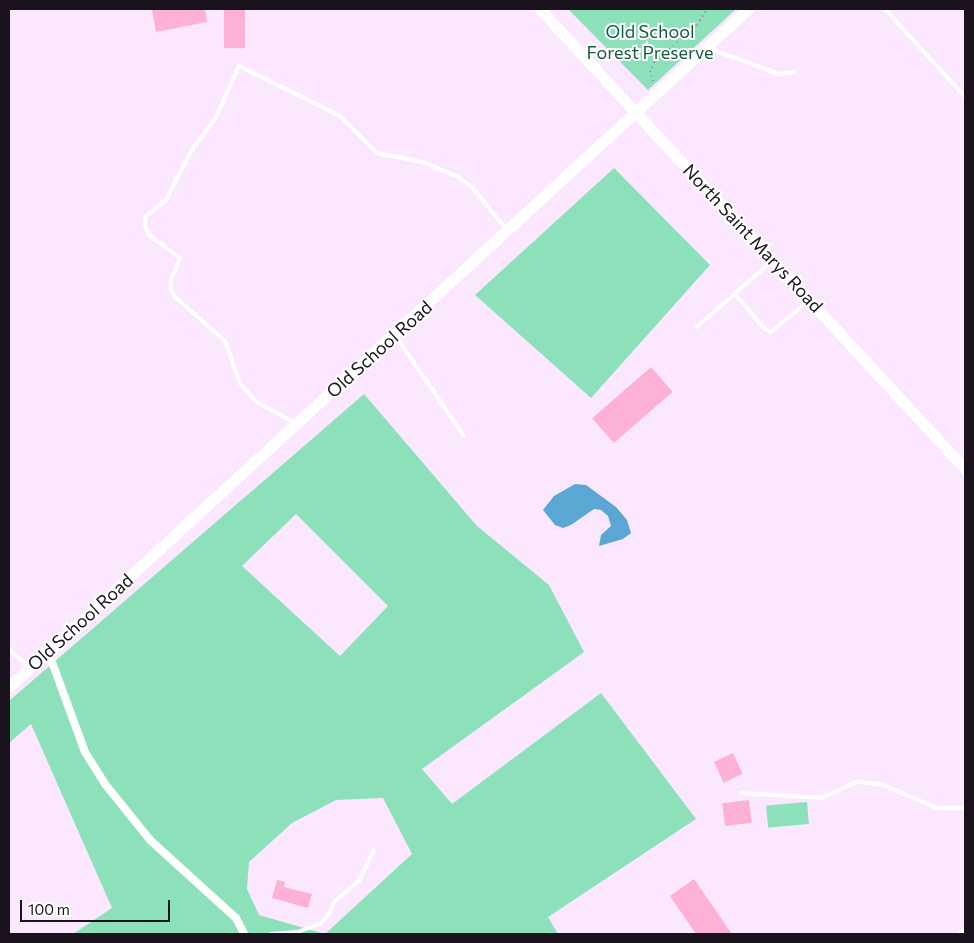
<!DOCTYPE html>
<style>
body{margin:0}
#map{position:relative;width:974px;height:943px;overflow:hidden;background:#fbe8fe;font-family:Commissioner,sans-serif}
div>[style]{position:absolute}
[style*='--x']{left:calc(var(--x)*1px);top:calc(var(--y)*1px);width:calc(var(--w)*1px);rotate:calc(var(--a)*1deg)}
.green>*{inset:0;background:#8de1ba;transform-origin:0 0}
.water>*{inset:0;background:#5aa7d4}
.building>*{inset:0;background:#feb1d7;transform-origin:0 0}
.path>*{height:2px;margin-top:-1px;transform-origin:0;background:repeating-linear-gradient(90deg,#968898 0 1px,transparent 0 5px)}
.lane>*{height:4px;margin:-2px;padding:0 2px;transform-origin:2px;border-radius:2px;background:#fff}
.street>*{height:8px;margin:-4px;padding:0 4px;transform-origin:4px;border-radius:4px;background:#fff}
.secondary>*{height:11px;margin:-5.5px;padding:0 5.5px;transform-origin:5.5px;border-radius:5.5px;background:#fff}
span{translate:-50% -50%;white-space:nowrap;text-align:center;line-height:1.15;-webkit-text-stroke:4px #fff;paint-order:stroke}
.park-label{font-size:18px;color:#185a40}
.street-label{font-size:18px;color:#1a121c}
.frame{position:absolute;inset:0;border:10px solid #1a121c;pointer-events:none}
.scale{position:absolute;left:20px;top:900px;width:150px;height:22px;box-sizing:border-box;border:2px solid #1a121c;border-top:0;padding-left:6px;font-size:15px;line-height:18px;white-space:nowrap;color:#1a121c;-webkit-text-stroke:4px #fff;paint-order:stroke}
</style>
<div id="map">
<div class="green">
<div style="clip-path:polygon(568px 9px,736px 9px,648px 90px)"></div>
<div style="clip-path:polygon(614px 168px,710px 265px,591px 398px,475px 295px)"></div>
<div style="clip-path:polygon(evenodd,364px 394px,477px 526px,549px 585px,584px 652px,422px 769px,452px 804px,601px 693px,696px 819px,548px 917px,558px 934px,325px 934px,412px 854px,383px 798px,336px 800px,292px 823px,249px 862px,247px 889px,259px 915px,325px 934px,73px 934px,112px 908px,31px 724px,9px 743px,9px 701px,364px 394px,296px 514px,388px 606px,340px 656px,242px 566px,296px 514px)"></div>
<div style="left:807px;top:802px;width:22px;height:41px;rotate:85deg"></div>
</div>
<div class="water">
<div style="clip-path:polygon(575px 484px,586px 485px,616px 507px,627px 520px,631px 533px,623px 539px,599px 546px,601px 535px,611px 526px,608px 516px,601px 510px,594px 509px,571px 525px,563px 528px,555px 525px,543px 510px,554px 496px)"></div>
</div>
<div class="building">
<div style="clip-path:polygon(152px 9px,205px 9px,207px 22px,156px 32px)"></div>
<div style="left:224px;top:9px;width:21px;height:39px"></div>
<div style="left:651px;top:367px;width:33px;height:78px;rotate:49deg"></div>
<div style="left:733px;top:753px;width:23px;height:21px;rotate:65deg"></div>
<div style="left:749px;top:800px;width:23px;height:27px;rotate:83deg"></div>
<div style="clip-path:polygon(694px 879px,732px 934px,696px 934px,670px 896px)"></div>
<div style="clip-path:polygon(277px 880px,285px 882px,284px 887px,312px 894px,308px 908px,272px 898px)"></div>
</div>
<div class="path">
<div style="--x:653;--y:81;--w:9;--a:-108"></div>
<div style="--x:650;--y:72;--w:11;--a:-68"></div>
<div style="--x:654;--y:62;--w:57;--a:-40.7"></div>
<div style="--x:697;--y:25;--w:19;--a:-58"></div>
</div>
<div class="lane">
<div style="--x:885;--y:9;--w:119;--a:47.7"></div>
<div style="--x:708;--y:48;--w:76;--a:20.1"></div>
<div style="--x:779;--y:74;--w:15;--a:-8"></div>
<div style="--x:735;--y:294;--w:45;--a:49.5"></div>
<div style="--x:764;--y:328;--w:8;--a:30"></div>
<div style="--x:771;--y:332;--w:48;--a:-40"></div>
<div style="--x:697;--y:327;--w:98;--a:-41.3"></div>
<div style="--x:395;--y:335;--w:122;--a:55.7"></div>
<div style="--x:295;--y:423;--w:46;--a:-151.2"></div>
<div style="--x:255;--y:401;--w:23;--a:-130"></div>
<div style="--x:240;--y:383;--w:45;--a:-109.7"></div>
<div style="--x:225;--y:341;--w:65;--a:-138.7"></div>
<div style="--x:176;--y:298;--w:9;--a:-122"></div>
<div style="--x:171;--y:290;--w:11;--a:-90"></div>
<div style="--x:171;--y:279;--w:23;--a:-67"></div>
<div style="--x:180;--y:258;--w:39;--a:-143"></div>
<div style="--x:149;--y:235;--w:11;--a:-112"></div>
<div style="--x:145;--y:225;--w:8;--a:-90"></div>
<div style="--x:145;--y:217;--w:27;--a:-39"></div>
<div style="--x:166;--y:200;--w:59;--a:-62.6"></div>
<div style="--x:193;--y:148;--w:39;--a:-53"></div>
<div style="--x:216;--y:117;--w:56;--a:-65.7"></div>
<div style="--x:239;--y:66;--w:113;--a:26.3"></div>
<div style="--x:340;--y:116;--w:52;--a:45"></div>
<div style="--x:377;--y:153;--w:47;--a:11.1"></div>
<div style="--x:423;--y:162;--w:38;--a:23"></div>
<div style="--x:458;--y:177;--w:17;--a:36"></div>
<div style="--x:472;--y:187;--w:54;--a:51"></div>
<div style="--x:9;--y:649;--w:26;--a:43"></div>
<div style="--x:741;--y:793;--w:81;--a:3.5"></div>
<div style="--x:822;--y:798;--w:38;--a:-25"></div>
<div style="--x:857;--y:782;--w:24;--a:5"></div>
<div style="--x:881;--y:784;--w:61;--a:23.2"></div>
<div style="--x:937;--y:808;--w:28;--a:0"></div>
<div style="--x:271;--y:934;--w:27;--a:-4"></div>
<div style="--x:298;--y:932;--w:25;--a:-21"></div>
<div style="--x:321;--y:923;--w:12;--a:-48"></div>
<div style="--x:329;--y:914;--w:13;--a:-67"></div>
<div style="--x:334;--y:902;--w:33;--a:-40"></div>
<div style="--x:359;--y:881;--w:34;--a:-64"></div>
<div style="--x:959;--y:934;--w:7;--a:-34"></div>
</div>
<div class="street">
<div style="--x:48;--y:651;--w:108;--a:69.9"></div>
<div style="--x:85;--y:752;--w:38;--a:58"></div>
<div style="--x:105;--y:784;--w:72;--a:51.2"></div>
<div style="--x:150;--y:840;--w:116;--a:42.2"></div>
<div style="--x:236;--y:918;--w:18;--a:63"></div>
</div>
<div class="secondary">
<div style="--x:540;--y:9;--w:626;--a:47.26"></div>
<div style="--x:9;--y:687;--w:1003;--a:-42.54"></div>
</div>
<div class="park-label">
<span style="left:650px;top:42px">Old School<br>Forest Preserve</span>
</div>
<div class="street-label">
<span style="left:753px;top:238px;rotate:47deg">North Saint Marys Road</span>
<span style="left:379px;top:349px;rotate:-42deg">Old School Road</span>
<span style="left:80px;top:622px;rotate:-42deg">Old School Road</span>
</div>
<div class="frame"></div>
<div class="scale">100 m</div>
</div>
